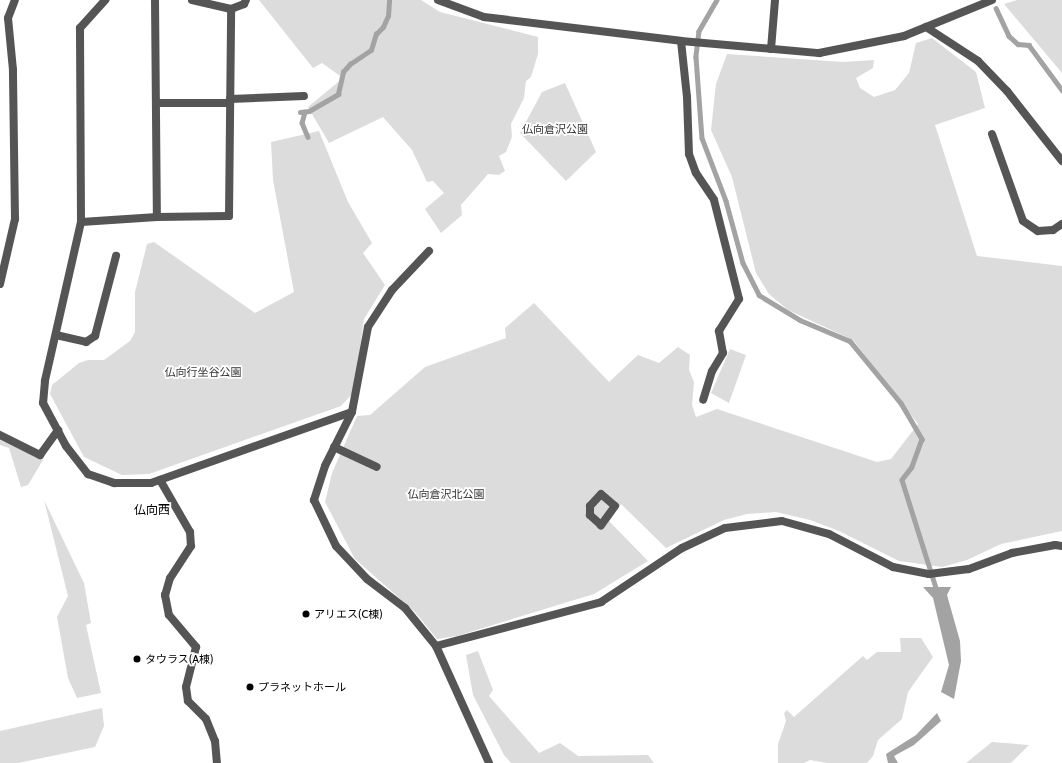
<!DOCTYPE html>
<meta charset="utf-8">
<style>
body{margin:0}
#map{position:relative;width:1062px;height:763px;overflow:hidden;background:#fff;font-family:Cabin,"Noto Sans JP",sans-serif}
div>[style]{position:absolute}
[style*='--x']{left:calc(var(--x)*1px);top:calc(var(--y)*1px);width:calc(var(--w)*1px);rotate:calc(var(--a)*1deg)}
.green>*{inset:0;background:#dcdcdc}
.water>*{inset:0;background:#a3a3a3}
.stream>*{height:4.5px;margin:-2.25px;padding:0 2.25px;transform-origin:2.25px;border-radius:2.25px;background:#a3a3a3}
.pedestrian>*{height:8px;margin:-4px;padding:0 4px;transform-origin:4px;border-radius:4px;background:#555}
.minor>*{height:8px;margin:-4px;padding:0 4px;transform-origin:4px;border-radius:4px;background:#555}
.dots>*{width:11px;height:11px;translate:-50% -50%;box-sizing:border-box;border:2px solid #fff;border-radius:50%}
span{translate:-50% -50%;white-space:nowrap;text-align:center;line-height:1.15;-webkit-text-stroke:3.5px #fff;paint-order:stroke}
.park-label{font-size:11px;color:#333}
.poi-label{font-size:11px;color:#000}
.left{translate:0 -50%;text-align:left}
.neighbourhood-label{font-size:12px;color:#000}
</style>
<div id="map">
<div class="green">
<div style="clip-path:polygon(259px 0,421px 0,440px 12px,538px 37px,538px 54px,531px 77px,526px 81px,524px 98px,511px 124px,512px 137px,506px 152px,499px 156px,505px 171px,499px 175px,488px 174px,461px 205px,462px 215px,441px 233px,425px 209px,444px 193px,433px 181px,427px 182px,412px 150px,383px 117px,329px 143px,308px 107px,343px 78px,322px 63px,313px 68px)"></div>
<div style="clip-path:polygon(1017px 0,1062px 0,1062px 73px,1004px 4px)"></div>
<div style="clip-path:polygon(932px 38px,976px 72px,985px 108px,935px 125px,977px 256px,1062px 266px,1062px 531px,1001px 544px,967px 560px,942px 567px,899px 561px,839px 531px,810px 520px,776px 512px,747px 514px,724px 520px,666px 548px,621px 504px,609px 521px,648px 561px,594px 594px,457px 636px,437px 639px,414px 611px,355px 559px,325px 502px,332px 473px,357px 416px,370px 415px,425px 367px,506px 338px,505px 328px,534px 303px,609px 382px,638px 355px,659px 363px,678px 347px,690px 355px,689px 370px,694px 382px,692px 405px,696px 417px,717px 409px,877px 462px,891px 459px,918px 424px,853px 340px,788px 310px,769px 294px,756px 273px,732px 177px,711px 130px,716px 84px,727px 54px,843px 62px,874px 60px,873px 68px,856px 78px,860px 88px,874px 97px,895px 90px,909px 73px,916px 43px)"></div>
<div style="clip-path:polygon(565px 83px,596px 152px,566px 181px,520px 133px,542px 92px)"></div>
<div style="clip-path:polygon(319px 131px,348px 202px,372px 243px,363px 253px,385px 285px,364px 319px,354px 392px,341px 406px,149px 474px,122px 475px,84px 457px,50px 394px,52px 385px,79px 363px,88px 360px,104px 360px,130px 341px,135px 332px,135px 292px,147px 244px,154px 242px,255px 313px,294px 292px,273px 180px,271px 142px)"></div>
<div style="clip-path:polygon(730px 349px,746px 355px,729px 403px,711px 393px)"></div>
<div style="clip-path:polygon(0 440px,43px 460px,28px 485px,21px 487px,9px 448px,0 445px)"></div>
<div style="clip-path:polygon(44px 500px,84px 583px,91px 623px,86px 625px,101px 693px,77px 698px,68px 678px,57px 617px,68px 596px)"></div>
<div style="clip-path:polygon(900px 638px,921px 638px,933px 657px,908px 692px,902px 719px,878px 740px,873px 756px,867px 763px,827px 763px,810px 760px,804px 763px,778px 763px,778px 744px,786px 721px,784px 713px,787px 710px,794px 717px,863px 656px,867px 660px,877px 652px,901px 652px)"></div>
<div style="clip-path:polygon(478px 651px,493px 690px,489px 696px,539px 753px,560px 743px,578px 756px,648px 755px,654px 763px,511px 763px,504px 755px,473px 695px,466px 655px)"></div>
<div style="clip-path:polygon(102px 708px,104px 726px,95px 747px,18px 763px,0 763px,0 731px)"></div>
<div style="clip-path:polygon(992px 742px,1029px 745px,1011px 763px,966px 763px)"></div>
</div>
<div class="water">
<div style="clip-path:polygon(923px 587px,951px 587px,947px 595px,960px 641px,961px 661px,954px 699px,941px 692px,949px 665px,933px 598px)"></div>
<div style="clip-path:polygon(937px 713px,941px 721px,914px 745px,894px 756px,898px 763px,888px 763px,886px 754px,916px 735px)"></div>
</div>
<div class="stream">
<div style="--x:717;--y:0;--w:36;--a:120"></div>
<div style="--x:699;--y:31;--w:26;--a:97"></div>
<div style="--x:696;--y:57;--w:81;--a:85.8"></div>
<div style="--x:702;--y:138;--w:67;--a:69.1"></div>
<div style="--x:726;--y:201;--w:64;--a:74.7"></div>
<div style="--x:743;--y:263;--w:36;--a:63"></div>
<div style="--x:759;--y:295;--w:48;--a:31.4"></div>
<div style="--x:800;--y:320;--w:54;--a:22.8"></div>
<div style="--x:850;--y:341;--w:80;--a:50.6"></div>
<div style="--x:901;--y:403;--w:42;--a:59.7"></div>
<div style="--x:922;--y:439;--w:30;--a:110"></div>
<div style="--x:912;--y:467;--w:16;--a:128"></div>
<div style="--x:902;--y:480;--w:113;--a:72.5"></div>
<div style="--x:996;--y:8;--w:31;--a:65"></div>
<div style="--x:1009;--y:36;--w:12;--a:42"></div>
<div style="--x:1018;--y:44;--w:11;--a:5"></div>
<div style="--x:1029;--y:45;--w:56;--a:53.7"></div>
<div style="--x:300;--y:112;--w:9;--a:-6"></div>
<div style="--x:309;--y:111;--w:34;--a:-30"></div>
<div style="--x:338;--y:94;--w:23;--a:-77"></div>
<div style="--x:343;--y:72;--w:11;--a:-49"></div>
<div style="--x:350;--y:64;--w:25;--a:-34"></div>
<div style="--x:371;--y:50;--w:17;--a:-73"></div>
<div style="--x:376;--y:34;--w:10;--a:-45"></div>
<div style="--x:383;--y:27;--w:12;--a:-66"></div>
<div style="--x:388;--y:16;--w:16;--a:-86"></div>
<div style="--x:305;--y:112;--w:11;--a:105"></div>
<div style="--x:302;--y:123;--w:15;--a:67"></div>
</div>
<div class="pedestrian">
<div style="--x:334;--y:447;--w:47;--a:24.9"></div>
<div style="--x:160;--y:480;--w:60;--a:60"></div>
<div style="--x:190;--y:532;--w:14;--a:86"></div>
<div style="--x:191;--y:546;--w:38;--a:123"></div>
<div style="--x:170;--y:578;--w:18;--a:106"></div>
<div style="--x:165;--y:595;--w:20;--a:79"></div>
<div style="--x:169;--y:615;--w:42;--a:49.8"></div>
<div style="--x:196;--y:647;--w:41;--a:104"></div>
<div style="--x:186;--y:687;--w:14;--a:82"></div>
<div style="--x:188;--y:701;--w:25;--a:45"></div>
<div style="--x:206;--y:719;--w:24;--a:68"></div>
<div style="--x:215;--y:741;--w:22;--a:85"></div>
<div style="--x:601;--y:494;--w:18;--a:41"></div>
<div style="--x:615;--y:506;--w:24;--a:126"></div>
<div style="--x:601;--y:525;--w:15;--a:-138"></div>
<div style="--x:590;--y:515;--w:9;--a:-90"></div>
<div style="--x:590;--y:506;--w:16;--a:-47"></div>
</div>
<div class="minor">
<div style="--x:155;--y:0;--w:217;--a:89.5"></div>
<div style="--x:157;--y:217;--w:76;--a:176.2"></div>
<div style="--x:81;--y:222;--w:163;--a:102.8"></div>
<div style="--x:45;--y:381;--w:22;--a:95"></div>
<div style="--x:43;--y:403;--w:49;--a:61.9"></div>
<div style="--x:66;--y:446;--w:36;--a:52"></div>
<div style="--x:88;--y:474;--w:28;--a:19"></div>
<div style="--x:114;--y:483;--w:37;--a:0"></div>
<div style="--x:151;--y:483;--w:213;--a:-19.5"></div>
<div style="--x:438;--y:0;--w:49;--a:20.3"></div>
<div style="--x:484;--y:17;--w:198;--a:6.9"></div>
<div style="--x:681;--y:41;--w:139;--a:5"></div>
<div style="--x:819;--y:53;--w:87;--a:-11.3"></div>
<div style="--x:904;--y:36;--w:95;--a:-22.2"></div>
<div style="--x:231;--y:9;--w:14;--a:-21"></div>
<div style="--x:244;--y:4;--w:4;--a:-63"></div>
<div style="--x:926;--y:27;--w:62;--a:33.2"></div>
<div style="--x:978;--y:61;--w:42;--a:46"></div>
<div style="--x:1007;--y:91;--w:89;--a:51.8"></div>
<div style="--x:681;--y:41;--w:56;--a:83.9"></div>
<div style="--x:687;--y:97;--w:57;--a:88"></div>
<div style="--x:689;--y:154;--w:20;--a:70"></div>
<div style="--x:696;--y:173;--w:32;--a:56"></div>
<div style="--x:714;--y:200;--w:102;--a:75.8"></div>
<div style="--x:739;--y:299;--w:38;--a:122"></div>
<div style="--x:719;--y:331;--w:22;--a:80"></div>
<div style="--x:723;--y:353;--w:21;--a:121"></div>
<div style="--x:712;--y:371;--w:30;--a:107"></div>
<div style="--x:771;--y:49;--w:49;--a:-85.3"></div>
<div style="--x:230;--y:99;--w:74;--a:-2.3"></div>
<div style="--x:157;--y:103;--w:73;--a:0"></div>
<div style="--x:992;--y:134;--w:92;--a:70.4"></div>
<div style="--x:1023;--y:221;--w:18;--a:34"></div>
<div style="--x:1038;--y:231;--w:15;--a:-4"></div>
<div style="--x:1053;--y:230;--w:11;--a:-34"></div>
<div style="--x:157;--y:217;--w:72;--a:-0.8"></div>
<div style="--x:229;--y:216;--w:207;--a:-89.4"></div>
<div style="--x:231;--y:9;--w:40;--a:-167"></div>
<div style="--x:81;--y:222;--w:194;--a:-90.3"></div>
<div style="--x:80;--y:28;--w:38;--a:-48"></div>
<div style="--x:429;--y:251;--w:54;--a:133.5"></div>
<div style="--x:392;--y:290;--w:44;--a:123"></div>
<div style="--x:368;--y:327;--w:86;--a:100.7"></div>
<div style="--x:352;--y:412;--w:60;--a:116.6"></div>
<div style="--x:325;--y:466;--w:36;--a:108"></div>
<div style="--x:314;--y:500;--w:51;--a:64.4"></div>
<div style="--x:336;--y:546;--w:45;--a:46.8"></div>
<div style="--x:367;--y:579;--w:48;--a:37.3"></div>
<div style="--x:405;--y:608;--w:49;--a:50.8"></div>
<div style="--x:436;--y:646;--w:128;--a:65.6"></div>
<div style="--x:0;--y:284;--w:67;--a:-77"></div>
<div style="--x:15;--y:219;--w:149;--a:-90.8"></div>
<div style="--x:13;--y:70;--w:52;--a:-95.5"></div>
<div style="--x:8;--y:18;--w:19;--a:-69"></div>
<div style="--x:56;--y:335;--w:31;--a:13"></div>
<div style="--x:86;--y:342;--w:11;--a:-34"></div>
<div style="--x:95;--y:336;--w:83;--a:-75.3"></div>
<div style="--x:0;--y:435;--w:45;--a:26.6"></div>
<div style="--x:40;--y:455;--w:31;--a:-54"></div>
<div style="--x:436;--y:646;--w:171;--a:-14.9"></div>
<div style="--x:601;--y:602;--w:97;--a:-33.7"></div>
<div style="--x:682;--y:548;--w:47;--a:-24.9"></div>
<div style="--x:725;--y:528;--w:57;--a:-7"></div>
<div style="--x:782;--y:521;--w:49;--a:15.5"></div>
<div style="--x:829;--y:534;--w:72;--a:27.3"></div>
<div style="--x:893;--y:567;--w:37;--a:11"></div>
<div style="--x:929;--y:574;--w:40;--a:-7.1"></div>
<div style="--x:969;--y:569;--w:46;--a:-20.4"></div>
<div style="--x:1012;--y:553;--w:44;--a:-10.5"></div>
<div style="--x:1055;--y:545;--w:7;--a:8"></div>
</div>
<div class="dots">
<div style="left:306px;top:614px;background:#000"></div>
<div style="left:137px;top:659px;background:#000"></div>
<div style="left:250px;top:687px;background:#000"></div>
</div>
<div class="park-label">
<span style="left:555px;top:129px">仏向倉沢公園</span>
<span style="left:203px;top:372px">仏向行坐谷公園</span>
<span style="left:446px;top:494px">仏向倉沢北公園</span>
</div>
<div class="poi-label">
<span class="left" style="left:314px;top:614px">アリエス(C棟)</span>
<span class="left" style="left:145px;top:659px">タウラス(A棟)</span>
<span class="left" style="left:258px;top:687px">プラネットホール</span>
</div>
<div class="neighbourhood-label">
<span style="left:152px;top:510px">仏向西</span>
</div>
</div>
